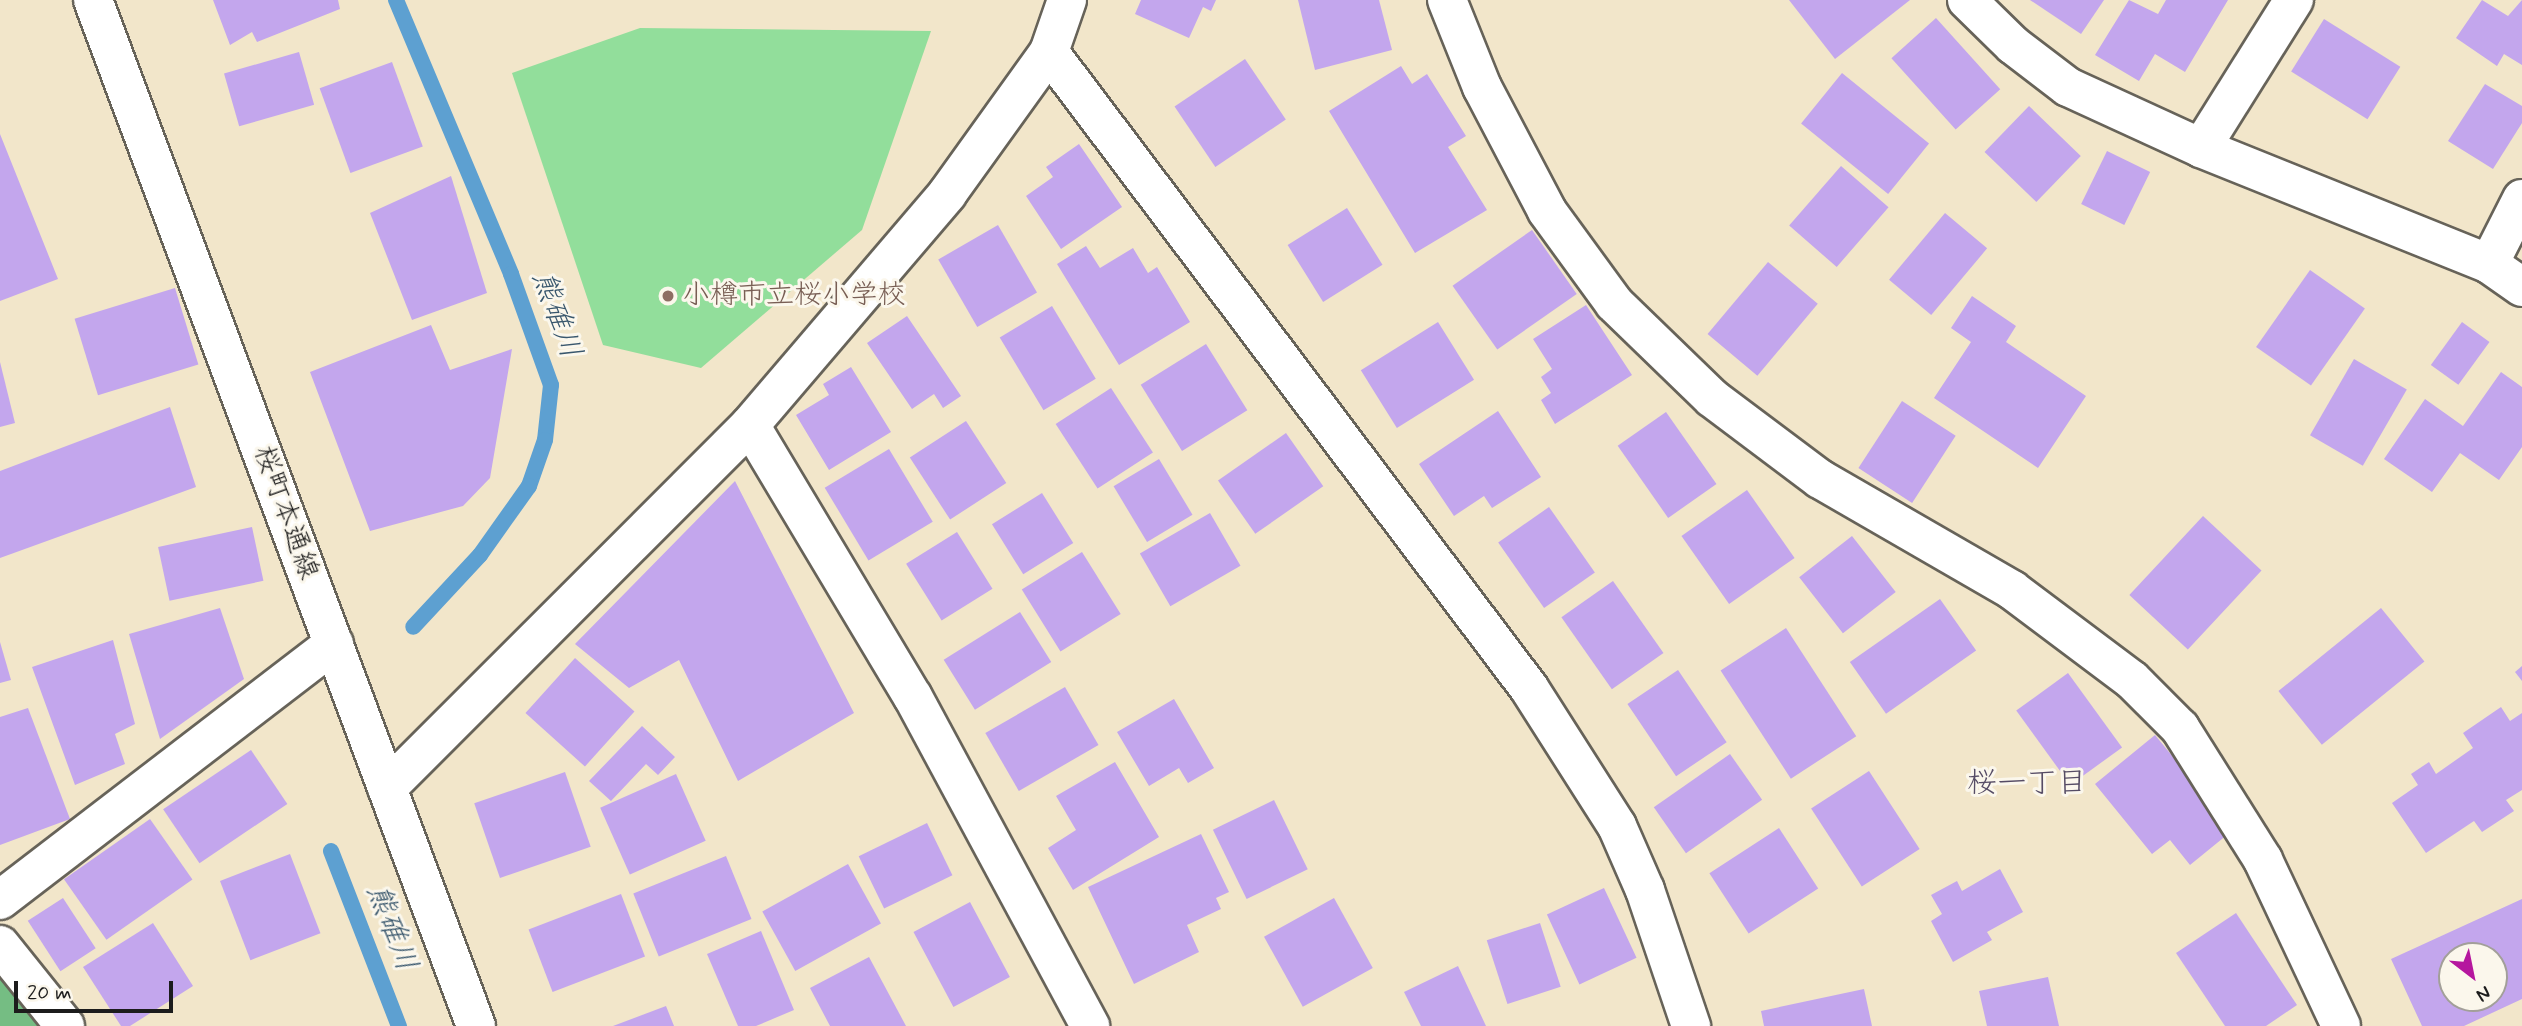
<!DOCTYPE html>
<meta charset="utf-8">
<style>
body{margin:0}
#map{position:relative;width:2522px;height:1026px;overflow:hidden;background:#f2e6ca;font-family:Mynerve,"Klee One",sans-serif}
div>[style]{position:absolute}
[style*='--x']{left:calc(var(--x)*1px);top:calc(var(--y)*1px);width:calc(var(--w)*1px);rotate:calc(var(--a)*1deg)}
.green>*{inset:0;background:#92de9b}
.forest>*{inset:0;background:#75bd83}
.stream>*{height:16px;margin:-8px;padding:0 8px;transform-origin:8px;border-radius:8px;background:#5da0d1}
.building>*{inset:0;background:#c3a6ed;transform-origin:0 0}
.roads{filter:drop-shadow(2px 0 #676359) drop-shadow(-2px 0 #676359) drop-shadow(0 2px #676359) drop-shadow(0 -2px #676359)}
.minor>*{height:38px;margin:-19px;padding:0 19px;transform-origin:19px;border-radius:19px;background:#fff}
.dots>*{width:19px;height:19px;translate:-50% -50%;box-sizing:border-box;border:4px solid #fbf7ec;border-radius:50%}
span{translate:-50% -50%;white-space:nowrap;text-align:center;line-height:1.15;-webkit-text-stroke:6px #fbf7ec;paint-order:stroke}
.education-label{font-size:28px;color:#785e54}
.left{translate:0 -50%;text-align:left}
.street-label{font-size:28px;color:#1c1c1c}
.water-label{font-size:30px;color:#39576d;font-style:italic}
.neighbourhood-label{font-size:30px;color:#564c65}
.north{position:absolute;left:2438px;top:942px;width:70px;height:70px;box-sizing:border-box;background:#fbf7ec;border:2px solid #a29f99;border-radius:50%;rotate:148deg;font-size:19px;font-weight:700;line-height:28px;text-align:center;color:#1c1c1c}
.north::after{content:'';display:block;margin:auto;width:24px;height:32px;background:#b5179e;clip-path:polygon(50% 0,100% 100%,50% 72%,0 100%)}
.scale{position:absolute;left:14px;top:981px;width:159px;height:32px;box-sizing:border-box;border:4px solid #1c1c1c;border-top:0;padding-left:9px;font-size:21px;line-height:24px;white-space:nowrap;color:#1c1c1c;-webkit-text-stroke:5px #fbf7ec;paint-order:stroke}
</style>
<div id="map">
<div class="green">
<div style="clip-path:polygon(640px 28px,931px 31px,862px 230px,701px 368px,603px 345px,512px 73px)"></div>
</div>
<div class="forest">
<div style="clip-path:polygon(0 974px,49px 1026px,0 1026px)"></div>
</div>
<div class="stream">
<div style="--x:396;--y:0;--w:297;--a:67.2"></div>
<div style="--x:511;--y:274;--w:118;--a:70.2"></div>
<div style="--x:551;--y:385;--w:55;--a:96.2"></div>
<div style="--x:545;--y:440;--w:49;--a:109.2"></div>
<div style="--x:529;--y:486;--w:85;--a:125.4"></div>
<div style="--x:480;--y:555;--w:98;--a:132.9"></div>
<div style="--x:331;--y:851;--w:188;--a:68.8"></div>
</div>
<div class="building">
<div style="clip-path:polygon(213px 0,338px 0,340px 9px,257px 42px,252px 32px,230px 45px)"></div>
<div style="clip-path:polygon(1141px 0,1216px 0,1211px 11px,1203px 7px,1189px 38px,1135px 14px)"></div>
<div style="clip-path:polygon(1298px 0,1379px 0,1392px 50px,1315px 70px)"></div>
<div style="clip-path:polygon(1789px 0,1910px 0,1835px 59px)"></div>
<div style="clip-path:polygon(2030px 0,2104px 0,2081px 34px)"></div>
<div style="clip-path:polygon(2129px 0,2158px 14px,2166px 0,2228px 0,2185px 72px,2155px 54px,2139px 81px,2095px 55px)"></div>
<div style="clip-path:polygon(2482px 0,2508px 16px,2522px 0,2522px 65px,2504px 54px,2497px 66px,2456px 38px)"></div>
<div style="left:1936px;top:18px;width:96px;height:60px;rotate:48deg"></div>
<div style="left:2324px;top:19px;width:90px;height:62px;rotate:32deg"></div>
<div style="left:299px;top:52px;width:55px;height:78px;rotate:74deg"></div>
<div style="left:1245px;top:59px;width:73px;height:85px;rotate:56deg"></div>
<div style="left:392px;top:62px;width:90px;height:77px;rotate:70deg"></div>
<div style="clip-path:polygon(1401px 66px,1412px 84px,1427px 74px,1466px 136px,1448px 147px,1487px 210px,1415px 253px,1329px 111px)"></div>
<div style="left:1842px;top:73px;width:112px;height:65px;rotate:39deg"></div>
<div style="clip-path:polygon(2485px 84px,2522px 106px,2522px 123px,2493px 169px,2448px 141px)"></div>
<div style="left:2029px;top:106px;width:72px;height:64px;rotate:44deg"></div>
<div style="clip-path:polygon(0 134px,58px 279px,0 301px)"></div>
<div style="clip-path:polygon(1079px 144px,1122px 207px,1061px 249px,1026px 196px,1053px 177px,1046px 167px)"></div>
<div style="left:2107px;top:151px;width:48px;height:59px;rotate:26deg"></div>
<div style="left:1841px;top:166px;width:63px;height:79px;rotate:41deg"></div>
<div style="clip-path:polygon(451px 176px,487px 293px,412px 320px,370px 213px)"></div>
<div style="left:1347px;top:208px;width:67px;height:70px;rotate:58deg"></div>
<div style="left:1945px;top:213px;width:55px;height:87px;rotate:40deg"></div>
<div style="left:998px;top:225px;width:78px;height:69px;rotate:60deg"></div>
<div style="left:1532px;top:230px;width:78px;height:97px;rotate:55deg"></div>
<div style="clip-path:polygon(1086px 246px,1100px 268px,1133px 248px,1148px 273px,1157px 267px,1190px 322px,1119px 365px,1057px 264px)"></div>
<div style="left:1768px;top:262px;width:65px;height:94px;rotate:40deg"></div>
<div style="left:2310px;top:270px;width:67px;height:94px;rotate:35deg"></div>
<div style="left:175px;top:288px;width:80px;height:105px;rotate:73deg"></div>
<div style="clip-path:polygon(1972px 296px,2016px 326px,2006px 342px,2086px 396px,2038px 468px,1934px 398px,1971px 342px,1951px 328px)"></div>
<div style="clip-path:polygon(1586px 305px,1632px 375px,1555px 424px,1541px 400px,1551px 393px,1541px 377px,1552px 369px,1533px 339px)"></div>
<div style="left:1052px;top:306px;width:85px;height:61px;rotate:59deg"></div>
<div style="clip-path:polygon(907px 316px,961px 396px,943px 408px,934px 394px,912px 409px,867px 343px)"></div>
<div style="left:1438px;top:322px;width:68px;height:91px;rotate:58deg"></div>
<div style="left:2462px;top:322px;width:34px;height:53px;rotate:36deg"></div>
<div style="clip-path:polygon(431px 325px,450px 370px,512px 349px,490px 478px,463px 506px,370px 531px,310px 372px)"></div>
<div style="left:1206px;top:344px;width:78px;height:77px;rotate:58deg"></div>
<div style="left:2354px;top:359px;width:61px;height:88px;rotate:30deg"></div>
<div style="clip-path:polygon(0 362px,15px 423px,0 427px)"></div>
<div style="clip-path:polygon(851px 367px,891px 432px,829px 470px,796px 415px,829px 395px,823px 384px)"></div>
<div style="clip-path:polygon(2501px 372px,2522px 387px,2522px 447px,2499px 480px,2460px 453px,2432px 492px,2384px 459px,2425px 399px,2463px 426px)"></div>
<div style="left:1111px;top:388px;width:77px;height:66px;rotate:57deg"></div>
<div style="left:1902px;top:401px;width:64px;height:80px;rotate:33deg"></div>
<div style="clip-path:polygon(170px 407px,196px 487px,0 558px,0 471px)"></div>
<div style="clip-path:polygon(1498px 411px,1541px 477px,1492px 508px,1484px 496px,1454px 516px,1419px 464px)"></div>
<div style="left:1666px;top:412px;width:88px;height:59px;rotate:55deg"></div>
<div style="left:966px;top:421px;width:74px;height:67px;rotate:57deg"></div>
<div style="left:1286px;top:433px;width:65px;height:83px;rotate:55deg"></div>
<div style="left:889px;top:449px;width:85px;height:75px;rotate:59deg"></div>
<div style="left:1159px;top:459px;width:65px;height:53px;rotate:59deg"></div>
<div style="clip-path:polygon(735px 481px,854px 713px,738px 781px,679px 660px,629px 688px,575px 644px)"></div>
<div style="left:1747px;top:490px;width:83px;height:80px;rotate:55deg"></div>
<div style="left:1042px;top:493px;width:59px;height:59px;rotate:58deg"></div>
<div style="left:1549px;top:507px;width:80px;height:62px;rotate:55deg"></div>
<div style="left:1210px;top:513px;width:61px;height:81px;rotate:60deg"></div>
<div style="left:2203px;top:516px;width:80px;height:108px;rotate:43deg"></div>
<div style="left:252px;top:527px;width:55px;height:96px;rotate:78deg"></div>
<div style="left:957px;top:532px;width:67px;height:60px;rotate:58deg"></div>
<div style="left:1852px;top:536px;width:71px;height:67px;rotate:52deg"></div>
<div style="left:1082px;top:552px;width:73px;height:71px;rotate:58deg"></div>
<div style="left:1613px;top:581px;width:88px;height:63px;rotate:55deg"></div>
<div style="left:1940px;top:599px;width:63px;height:110px;rotate:55deg"></div>
<div style="clip-path:polygon(220px 608px,244px 679px,160px 739px,129px 634px)"></div>
<div style="left:2381px;top:608px;width:69px;height:132px;rotate:51deg"></div>
<div style="left:1020px;top:612px;width:59px;height:90px;rotate:58deg"></div>
<div style="left:1786px;top:628px;width:129px;height:78px;rotate:57deg"></div>
<div style="clip-path:polygon(113px 640px,135px 724px,115px 734px,125px 764px,75px 785px,32px 667px)"></div>
<div style="clip-path:polygon(0 642px,11px 680px,0 683px)"></div>
<div style="left:575px;top:658px;width:80px;height:74px;rotate:42deg"></div>
<div style="clip-path:polygon(2522px 666px,2522px 681px,2515px 672px)"></div>
<div style="left:1678px;top:670px;width:87px;height:61px;rotate:56deg"></div>
<div style="left:2068px;top:673px;width:92px;height:64px;rotate:54deg"></div>
<div style="left:1065px;top:687px;width:67px;height:92px;rotate:60deg"></div>
<div style="clip-path:polygon(1174px 699px,1214px 768px,1188px 783px,1179px 768px,1149px 786px,1117px 732px)"></div>
<div style="clip-path:polygon(2501px 707px,2510px 721px,2522px 713px,2522px 790px,2506px 800px,2514px 811px,2482px 832px,2474px 821px,2426px 853px,2392px 803px,2418px 785px,2411px 774px,2429px 762px,2436px 774px,2473px 748px,2463px 733px)"></div>
<div style="clip-path:polygon(28px 708px,70px 819px,0 845px,0 717px)"></div>
<div style="clip-path:polygon(642px 726px,675px 757px,658px 775px,646px 764px,611px 801px,589px 781px)"></div>
<div style="clip-path:polygon(2155px 735px,2233px 830px,2190px 865px,2170px 840px,2152px 854px,2095px 784px)"></div>
<div style="left:251px;top:750px;width:65px;height:106px;rotate:56deg"></div>
<div style="left:1730px;top:754px;width:56px;height:93px;rotate:55deg"></div>
<div style="clip-path:polygon(1115px 762px,1159px 837px,1073px 890px,1048px 848px,1076px 830px,1056px 796px)"></div>
<div style="left:1869px;top:771px;width:93px;height:69px;rotate:57deg"></div>
<div style="left:565px;top:772px;width:79px;height:96px;rotate:71deg"></div>
<div style="left:676px;top:774px;width:73px;height:83px;rotate:66deg"></div>
<div style="left:1274px;top:800px;width:77px;height:68px;rotate:64deg"></div>
<div style="left:150px;top:819px;width:74px;height:105px;rotate:55deg"></div>
<div style="left:927px;top:823px;width:58px;height:76px;rotate:64deg"></div>
<div style="left:1779px;top:828px;width:72px;height:83px;rotate:57deg"></div>
<div style="clip-path:polygon(1201px 834px,1229px 892px,1216px 898px,1221px 909px,1187px 925px,1199px 952px,1134px 984px,1088px 887px)"></div>
<div style="left:290px;top:854px;width:85px;height:75px;rotate:69deg"></div>
<div style="left:726px;top:856px;width:68px;height:100px;rotate:68deg"></div>
<div style="left:848px;top:864px;width:68px;height:98px;rotate:61deg"></div>
<div style="clip-path:polygon(2000px 869px,2023px 912px,1987px 932px,1992px 940px,1953px 962px,1931px 921px,1942px 914px,1931px 895px,1957px 881px,1962px 891px)"></div>
<div style="left:1604px;top:888px;width:77px;height:63px;rotate:65deg"></div>
<div style="left:621px;top:894px;width:67px;height:99px;rotate:69deg"></div>
<div style="left:63px;top:898px;width:60px;height:42px;rotate:57deg"></div>
<div style="left:1334px;top:898px;width:80px;height:80px;rotate:61deg"></div>
<div style="clip-path:polygon(evenodd,2522px 899px,2522px 999px,2464px 1026px,2422px 1026px,2391px 959px,2522px 899px,2452px 956px,2494px 956px,2494px 998px,2452px 998px,2452px 956px)"></div>
<div style="left:970px;top:902px;width:85px;height:64px;rotate:62deg"></div>
<div style="clip-path:polygon(2236px 913px,2297px 1005px,2266px 1026px,2225px 1026px,2176px 953px)"></div>
<div style="clip-path:polygon(153px 923px,193px 986px,130px 1026px,121px 1026px,83px 967px)"></div>
<div style="left:1540px;top:923px;width:67px;height:56px;rotate:72deg"></div>
<div style="clip-path:polygon(761px 931px,794px 1010px,756px 1026px,738px 1026px,707px 954px)"></div>
<div style="clip-path:polygon(869px 957px,906px 1026px,830px 1026px,810px 988px)"></div>
<div style="clip-path:polygon(1458px 966px,1486px 1026px,1421px 1026px,1404px 992px)"></div>
<div style="clip-path:polygon(2048px 977px,2059px 1026px,1987px 1026px,1979px 991px)"></div>
<div style="clip-path:polygon(1864px 989px,1872px 1026px,1764px 1026px,1761px 1011px)"></div>
<div style="clip-path:polygon(666px 1006px,674px 1026px,613px 1026px)"></div>
</div>
<div class="roads">
<div class="minor">
<div style="--x:93;--y:0;--w:1095;--a:69.53"></div>
<div style="--x:1447;--y:0;--w:94;--a:68.1"></div>
<div style="--x:1482;--y:87;--w:140;--a:62.3"></div>
<div style="--x:1547;--y:211;--w:114;--a:53.9"></div>
<div style="--x:1614;--y:303;--w:136;--a:44.1"></div>
<div style="--x:1712;--y:398;--w:135;--a:36.9"></div>
<div style="--x:1820;--y:479;--w:222;--a:30"></div>
<div style="--x:2012;--y:590;--w:150;--a:36.9"></div>
<div style="--x:2132;--y:680;--w:68;--a:45"></div>
<div style="--x:2180;--y:728;--w:156;--a:57.8"></div>
<div style="--x:2263;--y:860;--w:183;--a:64.8"></div>
<div style="--x:1967;--y:0;--w:64;--a:44.4"></div>
<div style="--x:2013;--y:45;--w:69;--a:37.4"></div>
<div style="--x:2068;--y:87;--w:146;--a:24.6"></div>
<div style="--x:2201;--y:148;--w:310;--a:21.9"></div>
<div style="--x:2489;--y:264;--w:40;--a:34.9"></div>
<div style="--x:1049;--y:52;--w:797;--a:52.96"></div>
<div style="--x:1529;--y:688;--w:164;--a:57.5"></div>
<div style="--x:1617;--y:826;--w:70;--a:66.4"></div>
<div style="--x:1645;--y:890;--w:144;--a:71.3"></div>
<div style="--x:2201;--y:148;--w:175;--a:-57.9"></div>
<div style="--x:2489;--y:264;--w:73;--a:-63.1"></div>
<div style="--x:750;--y:425;--w:317;--a:59.1"></div>
<div style="--x:913;--y:697;--w:374;--a:61.7"></div>
<div style="--x:387;--y:788;--w:513;--a:-45"></div>
<div style="--x:750;--y:425;--w:304;--a:-49.5"></div>
<div style="--x:947;--y:194;--w:175;--a:-54.3"></div>
<div style="--x:1049;--y:52;--w:55;--a:-70.9"></div>
<div style="--x:0;--y:900;--w:421;--a:-37.5"></div>
<div style="--x:0;--y:945;--w:104;--a:51.3"></div>
</div>
</div>
<div class="dots">
<div style="left:668px;top:296px;background:#8d6e63"></div>
</div>
<div class="education-label">
<span class="left" style="left:682px;top:296px">小樽市立桜小学校</span>
</div>
<div class="street-label">
<span style="left:285px;top:513px;rotate:70deg">桜町本通線</span>
</div>
<div class="water-label">
<span style="left:556px;top:315px;rotate:70deg">熊碓川</span>
<span style="left:391px;top:928px;rotate:69deg">熊碓川</span>
</div>
<div class="neighbourhood-label">
<span style="left:2027px;top:784px">桜一丁目</span>
</div>
<div class="north">N</div>
<div class="scale">20 m</div>
</div>
